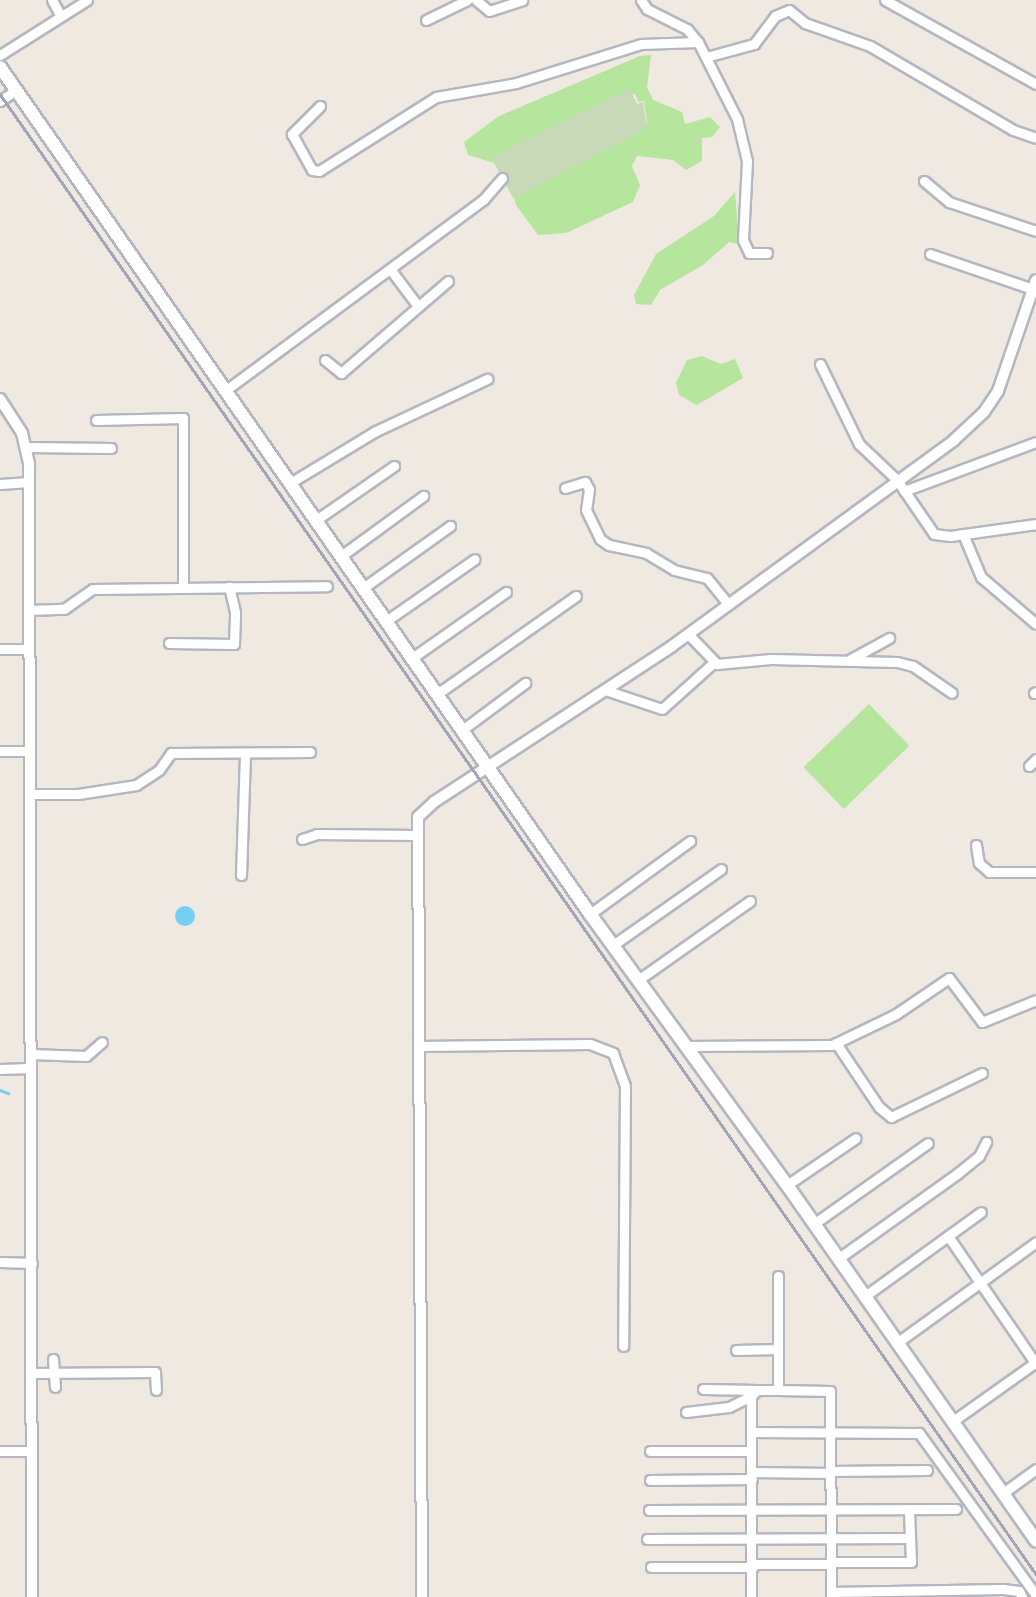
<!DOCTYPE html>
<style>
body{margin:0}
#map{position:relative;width:1036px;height:1597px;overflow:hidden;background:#efe9e1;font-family:"Exo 2",sans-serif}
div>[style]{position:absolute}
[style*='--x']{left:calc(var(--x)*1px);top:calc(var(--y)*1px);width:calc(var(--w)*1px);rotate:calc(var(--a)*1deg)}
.green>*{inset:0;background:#b6e59e;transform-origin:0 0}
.cemetery>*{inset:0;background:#c8d9b8}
.water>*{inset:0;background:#75cff0}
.round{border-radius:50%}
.stream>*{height:2.5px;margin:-1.25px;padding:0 1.25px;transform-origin:1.25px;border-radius:1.25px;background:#75cff0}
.roads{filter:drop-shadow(2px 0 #b4b7c1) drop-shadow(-2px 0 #b4b7c1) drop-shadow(0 2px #b4b7c1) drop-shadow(0 -2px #b4b7c1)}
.minor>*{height:9px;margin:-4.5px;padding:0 4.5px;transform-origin:4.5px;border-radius:4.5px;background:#fff}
.tertiary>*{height:10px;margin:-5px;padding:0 5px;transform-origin:5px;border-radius:5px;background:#fff}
.secondary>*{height:12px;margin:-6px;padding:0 6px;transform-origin:6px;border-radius:6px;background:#fff}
.rail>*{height:2.5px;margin:-1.25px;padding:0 1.25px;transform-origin:1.25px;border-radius:1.25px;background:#a3a6b8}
span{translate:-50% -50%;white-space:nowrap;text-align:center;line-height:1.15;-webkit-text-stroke:5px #fff;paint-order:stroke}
</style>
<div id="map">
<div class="green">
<div style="clip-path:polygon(651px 55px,647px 87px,653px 100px,682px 112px,685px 124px,710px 117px,720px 127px,712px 137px,702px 138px,702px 161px,686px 170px,673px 160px,637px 156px,632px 166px,640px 185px,633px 202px,566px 233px,538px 235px,516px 205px,512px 190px,647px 124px,644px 101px,638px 102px,635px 94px,624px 94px,498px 164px,468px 155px,464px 142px,499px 116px,640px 56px)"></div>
<div style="clip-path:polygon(735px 192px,739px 244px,729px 242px,703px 265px,660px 290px,651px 305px,636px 304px,634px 295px,656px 254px,714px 216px)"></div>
<div style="clip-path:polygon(702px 356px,721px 364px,735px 359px,743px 378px,697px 405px,679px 395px,676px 383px,687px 360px)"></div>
<div style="left:869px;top:704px;width:58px;height:91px;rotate:46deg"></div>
</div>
<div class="cemetery">
<div style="clip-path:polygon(630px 89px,637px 104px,643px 102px,647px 128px,513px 198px,491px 157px)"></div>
</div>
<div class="water">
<div class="round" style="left:175px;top:906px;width:20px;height:20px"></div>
</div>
<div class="stream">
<div style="--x:0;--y:1090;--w:9;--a:21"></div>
</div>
<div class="roads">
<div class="minor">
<div style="--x:52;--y:0;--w:18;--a:61"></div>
<div style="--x:476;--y:0;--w:17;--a:40"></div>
<div style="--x:489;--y:11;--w:35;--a:-18"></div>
<div style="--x:641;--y:0;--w:11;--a:56"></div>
<div style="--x:647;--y:9;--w:45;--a:26.6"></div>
<div style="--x:687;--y:29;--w:17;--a:50"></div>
<div style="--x:698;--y:42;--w:86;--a:63.1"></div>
<div style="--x:737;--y:119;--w:43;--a:76.6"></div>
<div style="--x:747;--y:161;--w:79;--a:92.9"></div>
<div style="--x:743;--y:240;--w:14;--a:65"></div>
<div style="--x:749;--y:253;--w:18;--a:0"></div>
<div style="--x:885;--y:0;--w:173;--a:29.1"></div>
<div style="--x:426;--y:20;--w:46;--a:-26"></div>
<div style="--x:0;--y:55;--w:103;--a:-32.3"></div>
<div style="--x:706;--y:57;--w:50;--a:-15.2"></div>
<div style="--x:754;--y:44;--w:35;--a:-53"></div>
<div style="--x:775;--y:16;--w:15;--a:-23"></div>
<div style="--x:789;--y:10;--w:21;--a:39"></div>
<div style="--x:805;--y:23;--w:69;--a:19.5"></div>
<div style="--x:870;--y:46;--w:166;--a:30.4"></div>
<div style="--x:1013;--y:130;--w:24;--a:19"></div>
<div style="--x:0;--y:101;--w:19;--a:-35"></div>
<div style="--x:320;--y:106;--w:40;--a:135"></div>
<div style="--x:292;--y:134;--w:41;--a:60.9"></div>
<div style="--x:312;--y:170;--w:7;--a:8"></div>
<div style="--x:319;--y:171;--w:138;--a:-32.3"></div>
<div style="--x:436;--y:97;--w:81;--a:-9.9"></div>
<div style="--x:516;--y:83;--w:131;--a:-17.3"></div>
<div style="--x:641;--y:44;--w:57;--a:-2"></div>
<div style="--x:924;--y:181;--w:33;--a:40"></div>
<div style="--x:949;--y:202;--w:92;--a:18.4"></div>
<div style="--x:930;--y:254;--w:109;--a:18.8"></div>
<div style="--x:390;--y:269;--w:46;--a:52.9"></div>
<div style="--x:325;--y:360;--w:21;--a:39"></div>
<div style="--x:341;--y:373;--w:141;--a:-40.7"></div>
<div style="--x:820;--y:364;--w:89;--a:64"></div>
<div style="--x:859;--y:444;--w:52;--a:43.5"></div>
<div style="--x:897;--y:480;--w:65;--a:55.6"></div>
<div style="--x:934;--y:534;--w:16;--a:7"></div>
<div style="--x:950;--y:536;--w:87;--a:-7.9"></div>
<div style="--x:226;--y:390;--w:320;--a:-36.5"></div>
<div style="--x:483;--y:200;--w:29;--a:-49"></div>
<div style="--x:96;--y:420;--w:87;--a:-1.3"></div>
<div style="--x:183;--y:418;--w:170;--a:90"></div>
<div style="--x:26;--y:447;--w:85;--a:0.7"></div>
<div style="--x:290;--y:483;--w:100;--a:-31.2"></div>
<div style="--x:376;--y:431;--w:123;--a:-25.1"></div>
<div style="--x:0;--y:484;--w:29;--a:-4"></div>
<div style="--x:565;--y:488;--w:21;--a:-17"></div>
<div style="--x:585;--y:482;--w:8;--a:60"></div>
<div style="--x:589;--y:489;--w:21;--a:98"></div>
<div style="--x:586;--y:510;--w:32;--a:64"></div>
<div style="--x:600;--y:539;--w:11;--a:34"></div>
<div style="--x:609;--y:545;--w:38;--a:12"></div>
<div style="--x:646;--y:553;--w:33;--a:31"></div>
<div style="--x:674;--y:570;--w:34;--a:14"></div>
<div style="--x:707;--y:578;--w:33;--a:51"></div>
<div style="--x:904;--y:491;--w:141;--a:-20.4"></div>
<div style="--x:316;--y:520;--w:95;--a:-34.7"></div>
<div style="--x:963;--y:534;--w:47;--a:67.3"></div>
<div style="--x:981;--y:577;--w:72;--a:40.5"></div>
<div style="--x:341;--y:556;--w:102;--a:-36.2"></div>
<div style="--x:363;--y:588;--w:107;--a:-35.5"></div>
<div style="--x:29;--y:610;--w:35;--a:-2"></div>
<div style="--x:64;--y:609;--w:35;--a:-35"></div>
<div style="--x:93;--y:589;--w:234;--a:-0.7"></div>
<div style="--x:386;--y:621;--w:108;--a:-34.9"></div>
<div style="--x:688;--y:634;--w:42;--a:46"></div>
<div style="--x:717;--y:664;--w:54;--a:-5.3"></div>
<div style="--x:771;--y:659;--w:126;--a:1.4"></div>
<div style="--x:897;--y:662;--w:16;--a:14"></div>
<div style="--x:913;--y:666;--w:47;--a:34.7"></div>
<div style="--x:169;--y:643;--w:65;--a:0.9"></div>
<div style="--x:234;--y:644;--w:32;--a:-88"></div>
<div style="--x:235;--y:612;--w:26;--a:-103"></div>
<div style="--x:0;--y:649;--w:29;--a:0"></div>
<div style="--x:412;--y:658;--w:115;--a:-35.1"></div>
<div style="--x:849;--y:660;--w:46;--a:-28.8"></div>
<div style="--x:608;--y:691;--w:57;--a:18.4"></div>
<div style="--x:662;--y:709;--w:69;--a:-42"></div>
<div style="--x:1034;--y:693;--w:2;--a:-27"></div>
<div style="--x:437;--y:694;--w:170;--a:-35.2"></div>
<div style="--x:462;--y:730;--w:79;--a:-36.7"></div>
<div style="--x:0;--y:751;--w:30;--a:0"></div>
<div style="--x:1029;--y:766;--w:10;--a:-45"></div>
<div style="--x:30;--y:794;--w:48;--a:0"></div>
<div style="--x:78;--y:794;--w:59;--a:-8.8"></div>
<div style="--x:136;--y:785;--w:27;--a:-33"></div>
<div style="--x:159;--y:770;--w:21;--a:-55"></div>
<div style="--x:171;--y:753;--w:139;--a:-0.4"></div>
<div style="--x:302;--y:839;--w:16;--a:-18"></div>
<div style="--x:317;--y:834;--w:99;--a:0.6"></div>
<div style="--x:976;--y:845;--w:18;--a:81"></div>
<div style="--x:979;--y:863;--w:13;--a:42"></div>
<div style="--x:989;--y:872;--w:47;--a:0"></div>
<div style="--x:241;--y:875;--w:122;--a:-88.1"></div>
<div style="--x:590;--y:914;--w:124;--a:-36.1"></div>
<div style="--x:613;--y:945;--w:132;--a:-35.1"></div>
<div style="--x:638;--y:980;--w:137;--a:-35.2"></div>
<div style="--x:836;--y:1043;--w:77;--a:56.1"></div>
<div style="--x:879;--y:1107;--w:16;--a:40"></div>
<div style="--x:891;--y:1117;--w:101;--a:-25.8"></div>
<div style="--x:418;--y:1046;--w:172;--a:-0.7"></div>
<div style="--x:590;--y:1044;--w:25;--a:21"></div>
<div style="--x:613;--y:1053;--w:35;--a:70"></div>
<div style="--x:625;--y:1086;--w:260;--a:90.4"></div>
<div style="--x:686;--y:1046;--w:146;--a:-0.4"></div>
<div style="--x:832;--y:1045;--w:71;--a:-25.8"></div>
<div style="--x:896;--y:1014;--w:64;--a:-34.2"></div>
<div style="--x:949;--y:978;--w:55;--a:53.1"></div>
<div style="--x:982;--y:1022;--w:58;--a:-22.2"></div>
<div style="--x:30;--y:1054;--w:56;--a:2"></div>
<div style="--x:86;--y:1056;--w:21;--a:-41"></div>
<div style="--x:0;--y:1069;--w:30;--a:-2"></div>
<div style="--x:787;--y:1185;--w:83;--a:-34.3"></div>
<div style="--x:815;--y:1223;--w:138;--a:-35.3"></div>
<div style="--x:948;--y:1236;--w:155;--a:55.5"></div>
<div style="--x:839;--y:1258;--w:146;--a:-35.5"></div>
<div style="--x:958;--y:1173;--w:27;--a:-39"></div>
<div style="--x:979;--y:1156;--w:16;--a:-63"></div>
<div style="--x:0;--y:1262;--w:32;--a:2"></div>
<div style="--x:778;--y:1276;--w:114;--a:90"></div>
<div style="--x:778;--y:1390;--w:52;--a:1.1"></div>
<div style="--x:830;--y:1391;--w:206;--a:89.7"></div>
<div style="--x:865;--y:1296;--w:143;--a:-35.9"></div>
<div style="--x:898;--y:1342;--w:170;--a:-35.9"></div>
<div style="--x:736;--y:1350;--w:42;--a:-1.4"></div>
<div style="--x:53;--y:1359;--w:28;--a:86"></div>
<div style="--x:32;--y:1373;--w:123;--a:-0.5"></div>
<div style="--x:155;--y:1372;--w:18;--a:87"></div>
<div style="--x:703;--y:1389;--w:54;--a:1.1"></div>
<div style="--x:686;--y:1412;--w:43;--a:-6.6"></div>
<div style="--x:729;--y:1407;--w:25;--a:-27"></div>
<div style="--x:953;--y:1421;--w:102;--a:-35.4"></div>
<div style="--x:751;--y:1432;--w:168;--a:0.3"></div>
<div style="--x:919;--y:1433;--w:200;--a:54.2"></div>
<div style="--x:0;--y:1451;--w:32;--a:0"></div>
<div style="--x:650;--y:1451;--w:101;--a:0"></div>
<div style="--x:831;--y:1471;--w:96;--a:-0.6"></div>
<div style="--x:751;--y:1472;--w:80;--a:0.7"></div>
<div style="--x:650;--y:1480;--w:102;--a:-0.6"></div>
<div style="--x:1003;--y:1493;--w:41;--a:-36"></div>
<div style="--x:649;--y:1510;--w:307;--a:-0.2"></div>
<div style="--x:647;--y:1539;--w:263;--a:-0.2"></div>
<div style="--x:831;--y:1562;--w:80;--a:0"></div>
<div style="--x:911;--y:1562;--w:52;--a:-92.2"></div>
<div style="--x:753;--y:1564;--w:78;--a:0"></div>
<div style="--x:651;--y:1567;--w:102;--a:0"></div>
<div style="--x:831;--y:1592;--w:172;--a:-1"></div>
<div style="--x:1003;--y:1589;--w:16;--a:7"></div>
<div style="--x:1019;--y:1591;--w:7;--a:63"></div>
<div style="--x:751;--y:1597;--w:201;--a:-90"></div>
<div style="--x:751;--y:1396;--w:8;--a:-45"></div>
<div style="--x:757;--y:1390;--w:21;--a:0"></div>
</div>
<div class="tertiary">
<div style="--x:0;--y:399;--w:40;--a:57.1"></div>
<div style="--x:22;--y:433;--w:32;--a:77"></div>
<div style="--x:29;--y:464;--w:1133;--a:89.85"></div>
<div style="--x:422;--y:1597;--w:780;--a:-90.29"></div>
<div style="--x:418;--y:817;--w:22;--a:-43"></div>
<div style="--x:434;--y:802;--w:285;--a:-33.2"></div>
<div style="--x:672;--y:646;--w:349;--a:-36.1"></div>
<div style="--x:954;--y:440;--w:41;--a:-43"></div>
<div style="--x:984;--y:412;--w:25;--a:-56"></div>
<div style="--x:998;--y:391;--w:117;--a:-71.1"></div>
</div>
<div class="secondary">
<div style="--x:0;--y:67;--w:1032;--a:55.14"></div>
<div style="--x:590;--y:914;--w:335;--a:54"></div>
<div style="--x:787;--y:1185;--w:434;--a:55"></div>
</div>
</div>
<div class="rail">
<div style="--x:0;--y:94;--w:1807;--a:55.01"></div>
</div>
</div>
